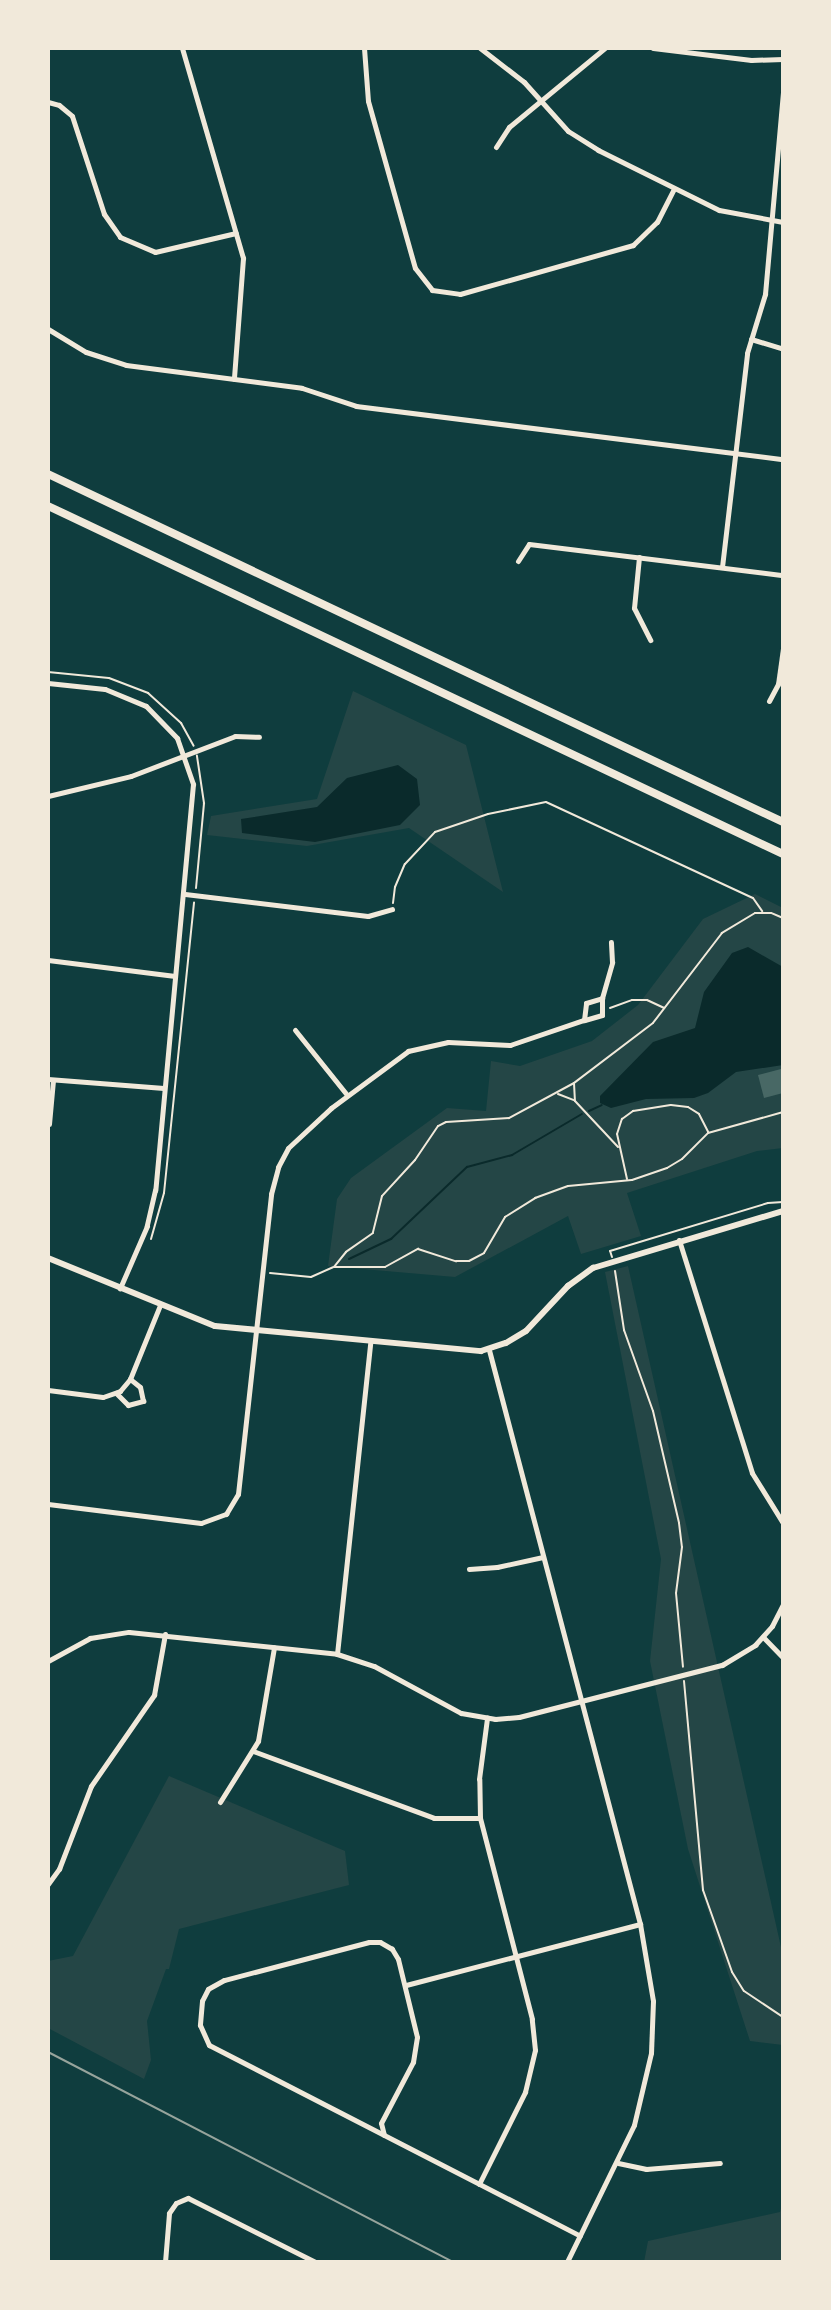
<!DOCTYPE html>
<style>
body{margin:0}
#map{position:relative;width:831px;height:2310px;overflow:hidden;background:#0f3d3e;font-family:Inter,sans-serif}
div>[style]{position:absolute}
[style*='--x']{left:calc(var(--x)*1px);top:calc(var(--y)*1px);width:calc(var(--w)*1px);rotate:calc(var(--a)*1deg)}
.green>*{inset:0;background:#244646}
.water>*{inset:0;background:#0a2a2b}
.stream>*{height:2px;margin:-1px;padding:0 1px;transform-origin:1px;border-radius:1px;background:#0a2a2b}
.building>*{inset:0;background:#486865}
.path>*{height:2px;margin:-1px;padding:0 1px;transform-origin:1px;border-radius:1px;background:#f1e9da}
.minor>*{height:5px;margin:-2.5px;padding:0 2.5px;transform-origin:2.5px;border-radius:2.5px;background:#f1e9da}
.tertiary>*{height:6px;margin:-3px;padding:0 3px;transform-origin:3px;border-radius:3px;background:#f1e9da}
.motorway>*{height:8px;margin:-4px;padding:0 4px;transform-origin:4px;border-radius:4px;background:#f1e9da}
.rail>*{height:2px;margin:-1px;padding:0 1px;transform-origin:1px;border-radius:1px;background:#97a49c}
span{translate:-50% -50%;white-space:nowrap;text-align:center;line-height:1.15;-webkit-text-stroke:6px #f1e9da;paint-order:stroke}
.frame{position:absolute;inset:0;border:50px solid #f1e9da;pointer-events:none}
</style>
<div id="map">
<div class="green">
<div style="clip-path:polygon(353px 691px,466px 745px,503px 892px,409px 828px,307px 846px,207px 835px,211px 816px,317px 799px)"></div>
<div style="clip-path:polygon(755px 894px,783px 908px,783px 1148px,757px 1151px,627px 1193px,641px 1236px,581px 1254px,568px 1216px,455px 1277px,328px 1266px,337px 1199px,351px 1178px,447px 1108px,486px 1111px,491px 1061px,520px 1066px,592px 1041px,638px 1005px,703px 919px)"></div>
<div style="clip-path:polygon(628px 1266px,783px 1956px,783px 2045px,750px 2041px,688px 1849px,650px 1661px,661px 1559px,605px 1272px)"></div>
<div style="clip-path:polygon(169px 1776px,345px 1851px,349px 1885px,179px 1929px,169px 1969px,166px 1969px,147px 2021px,151px 2060px,144px 2079px,48px 2028px,48px 1961px,73px 1956px)"></div>
<div style="clip-path:polygon(783px 2200px,783px 2262px,644px 2262px,648px 2241px,780px 2212px)"></div>
</div>
<div class="water">
<div style="clip-path:polygon(398px 765px,417px 779px,420px 805px,400px 825px,315px 842px,242px 833px,241px 819px,317px 807px,347px 778px)"></div>
<div style="clip-path:polygon(748px 947px,783px 967px,783px 1065px,736px 1072px,708px 1093px,694px 1098px,646px 1099px,611px 1108px,600px 1103px,600px 1096px,653px 1042px,695px 1028px,704px 992px,732px 953px)"></div>
</div>
<div class="stream">
<div style="--x:589;--y:1111;--w:14;--a:-25"></div>
<div style="--x:349;--y:1259;--w:47;--a:-25.5"></div>
<div style="--x:391;--y:1239;--w:105;--a:-43.5"></div>
<div style="--x:467;--y:1167;--w:47;--a:-14.9"></div>
<div style="--x:512;--y:1155;--w:81;--a:-30.4"></div>
</div>
<div class="building">
<div style="clip-path:polygon(781px 1069px,783px 1093px,764px 1098px,758px 1075px)"></div>
</div>
<div class="path">
<div style="--x:48;--y:672;--w:61;--a:5.6"></div>
<div style="--x:109;--y:678;--w:42;--a:21"></div>
<div style="--x:148;--y:693;--w:45;--a:42.3"></div>
<div style="--x:181;--y:723;--w:26;--a:61"></div>
<div style="--x:196;--y:888;--w:85;--a:-84.6"></div>
<div style="--x:204;--y:803;--w:48;--a:-98.5"></div>
<div style="--x:393;--y:903;--w:16;--a:-83"></div>
<div style="--x:395;--y:887;--w:25;--a:-67"></div>
<div style="--x:405;--y:864;--w:44;--a:-46.8"></div>
<div style="--x:435;--y:832;--w:56;--a:-18.8"></div>
<div style="--x:488;--y:814;--w:59;--a:-11.7"></div>
<div style="--x:546;--y:802;--w:228;--a:24.9"></div>
<div style="--x:753;--y:898;--w:16;--a:55"></div>
<div style="--x:783;--y:918;--w:13;--a:-157"></div>
<div style="--x:771;--y:913;--w:16;--a:180"></div>
<div style="--x:755;--y:913;--w:39;--a:149"></div>
<div style="--x:722;--y:933;--w:113;--a:127.5"></div>
<div style="--x:653;--y:1023;--w:99;--a:142.8"></div>
<div style="--x:574;--y:1083;--w:74;--a:151.7"></div>
<div style="--x:509;--y:1118;--w:63;--a:176.4"></div>
<div style="--x:446;--y:1122;--w:9;--a:153"></div>
<div style="--x:438;--y:1126;--w:41;--a:124.1"></div>
<div style="--x:415;--y:1160;--w:49;--a:132.5"></div>
<div style="--x:382;--y:1196;--w:38;--a:104"></div>
<div style="--x:373;--y:1233;--w:33;--a:145"></div>
<div style="--x:346;--y:1252;--w:19;--a:129"></div>
<div style="--x:334;--y:1267;--w:51;--a:0"></div>
<div style="--x:385;--y:1267;--w:38;--a:-29"></div>
<div style="--x:418;--y:1249;--w:40;--a:18"></div>
<div style="--x:456;--y:1261;--w:13;--a:0"></div>
<div style="--x:469;--y:1261;--w:17;--a:-28"></div>
<div style="--x:484;--y:1253;--w:42;--a:-59.7"></div>
<div style="--x:505;--y:1217;--w:36;--a:-32"></div>
<div style="--x:535;--y:1198;--w:35;--a:-20"></div>
<div style="--x:568;--y:1186;--w:64;--a:-5.4"></div>
<div style="--x:632;--y:1180;--w:37;--a:-19"></div>
<div style="--x:667;--y:1168;--w:17;--a:-31"></div>
<div style="--x:682;--y:1159;--w:37;--a:-45"></div>
<div style="--x:708;--y:1133;--w:78;--a:-15.6"></div>
<div style="--x:610;--y:1008;--w:23;--a:-20"></div>
<div style="--x:632;--y:1000;--w:15;--a:0"></div>
<div style="--x:647;--y:1000;--w:19;--a:25"></div>
<div style="--x:574;--y:1083;--w:18;--a:87"></div>
<div style="--x:575;--y:1101;--w:63;--a:46.9"></div>
<div style="--x:558;--y:1094;--w:17;--a:21"></div>
<div style="--x:627;--y:1179;--w:46;--a:-102.5"></div>
<div style="--x:617;--y:1134;--w:16;--a:-72"></div>
<div style="--x:622;--y:1119;--w:14;--a:-36"></div>
<div style="--x:633;--y:1111;--w:38;--a:-9"></div>
<div style="--x:671;--y:1105;--w:17;--a:7"></div>
<div style="--x:688;--y:1107;--w:13;--a:32"></div>
<div style="--x:699;--y:1114;--w:20;--a:63"></div>
<div style="--x:151;--y:1239;--w:48;--a:-74.2"></div>
<div style="--x:164;--y:1193;--w:292;--a:-84.1"></div>
<div style="--x:612;--y:1257;--w:6;--a:-108"></div>
<div style="--x:610;--y:1251;--w:165;--a:-16.9"></div>
<div style="--x:768;--y:1203;--w:15;--a:-4"></div>
<div style="--x:615;--y:1271;--w:60;--a:81.3"></div>
<div style="--x:624;--y:1330;--w:86;--a:70.3"></div>
<div style="--x:653;--y:1411;--w:115;--a:76.9"></div>
<div style="--x:679;--y:1523;--w:24;--a:83"></div>
<div style="--x:682;--y:1547;--w:46;--a:97.4"></div>
<div style="--x:676;--y:1593;--w:74;--a:84.6"></div>
<div style="--x:270;--y:1273;--w:41;--a:5.6"></div>
<div style="--x:311;--y:1277;--w:24;--a:-24"></div>
<div style="--x:684;--y:1681;--w:210;--a:84.8"></div>
<div style="--x:703;--y:1890;--w:87;--a:70.5"></div>
<div style="--x:732;--y:1972;--w:22;--a:58"></div>
<div style="--x:744;--y:1991;--w:47;--a:33.7"></div>
</div>
<div class="minor">
<div style="--x:182;--y:48;--w:219;--a:73.8"></div>
<div style="--x:243;--y:258;--w:121;--a:94.3"></div>
<div style="--x:364;--y:48;--w:53;--a:85.7"></div>
<div style="--x:368;--y:101;--w:173;--a:74.3"></div>
<div style="--x:415;--y:268;--w:28;--a:52"></div>
<div style="--x:432;--y:290;--w:28;--a:8"></div>
<div style="--x:460;--y:294;--w:180;--a:-15.8"></div>
<div style="--x:633;--y:245;--w:33;--a:-44"></div>
<div style="--x:657;--y:222;--w:36;--a:-63"></div>
<div style="--x:480;--y:48;--w:56;--a:37.7"></div>
<div style="--x:524;--y:82;--w:66;--a:48.1"></div>
<div style="--x:568;--y:131;--w:36;--a:32"></div>
<div style="--x:598;--y:150;--w:135;--a:26.4"></div>
<div style="--x:719;--y:210;--w:65;--a:10.6"></div>
<div style="--x:653;--y:48;--w:99;--a:7"></div>
<div style="--x:751;--y:60;--w:32;--a:-2"></div>
<div style="--x:48;--y:102;--w:11;--a:15"></div>
<div style="--x:59;--y:105;--w:17;--a:40"></div>
<div style="--x:72;--y:116;--w:103;--a:71.9"></div>
<div style="--x:104;--y:214;--w:28;--a:55"></div>
<div style="--x:120;--y:237;--w:38;--a:23"></div>
<div style="--x:155;--y:252;--w:83;--a:-13.2"></div>
<div style="--x:496;--y:147;--w:24;--a:-57"></div>
<div style="--x:509;--y:127;--w:124;--a:-39.5"></div>
<div style="--x:48;--y:329;--w:44;--a:31.2"></div>
<div style="--x:86;--y:352;--w:42;--a:18"></div>
<div style="--x:126;--y:365;--w:177;--a:7.4"></div>
<div style="--x:302;--y:388;--w:57;--a:18.4"></div>
<div style="--x:356;--y:406;--w:430;--a:7.1"></div>
<div style="--x:751;--y:339;--w:34;--a:17"></div>
<div style="--x:639;--y:557;--w:51;--a:95.6"></div>
<div style="--x:634;--y:608;--w:36;--a:63"></div>
<div style="--x:518;--y:561;--w:20;--a:-57"></div>
<div style="--x:529;--y:544;--w:256;--a:7"></div>
<div style="--x:722;--y:567;--w:215;--a:-83.3"></div>
<div style="--x:747;--y:353;--w:62;--a:-73"></div>
<div style="--x:765;--y:294;--w:204;--a:-84.9"></div>
<div style="--x:48;--y:683;--w:57;--a:6"></div>
<div style="--x:105;--y:689;--w:44;--a:22.5"></div>
<div style="--x:146;--y:706;--w:45;--a:45.9"></div>
<div style="--x:177;--y:738;--w:49;--a:70.8"></div>
<div style="--x:193;--y:784;--w:408;--a:95.3"></div>
<div style="--x:155;--y:1190;--w:37;--a:103"></div>
<div style="--x:147;--y:1226;--w:68;--a:113.5"></div>
<div style="--x:769;--y:701;--w:19;--a:-62"></div>
<div style="--x:778;--y:684;--w:35;--a:-82"></div>
<div style="--x:48;--y:796;--w:85;--a:-13.5"></div>
<div style="--x:131;--y:776;--w:111;--a:-21"></div>
<div style="--x:235;--y:736;--w:24;--a:2"></div>
<div style="--x:185;--y:894;--w:184;--a:6.9"></div>
<div style="--x:368;--y:916;--w:25;--a:-16"></div>
<div style="--x:48;--y:960;--w:128;--a:7.2"></div>
<div style="--x:602;--y:998;--w:17;--a:90"></div>
<div style="--x:602;--y:1015;--w:19;--a:164"></div>
<div style="--x:584;--y:1020;--w:17;--a:-83"></div>
<div style="--x:586;--y:1003;--w:17;--a:-17"></div>
<div style="--x:602;--y:998;--w:37;--a:-74"></div>
<div style="--x:612;--y:962;--w:20;--a:-93"></div>
<div style="--x:295;--y:1030;--w:83;--a:51.3"></div>
<div style="--x:48;--y:1079;--w:116;--a:4.4"></div>
<div style="--x:49;--y:1124;--w:44;--a:-84.8"></div>
<div style="--x:679;--y:1240;--w:244;--a:72.6"></div>
<div style="--x:752;--y:1473;--w:59;--a:58.2"></div>
<div style="--x:489;--y:1350;--w:594;--a:75.26"></div>
<div style="--x:640;--y:1924;--w:78;--a:80.4"></div>
<div style="--x:653;--y:2001;--w:52;--a:92.2"></div>
<div style="--x:651;--y:2053;--w:74;--a:103.3"></div>
<div style="--x:634;--y:2125;--w:153;--a:116.1"></div>
<div style="--x:48;--y:1390;--w:55;--a:7.3"></div>
<div style="--x:103;--y:1397;--w:18;--a:-19"></div>
<div style="--x:120;--y:1391;--w:16;--a:-50"></div>
<div style="--x:130;--y:1379;--w:80;--a:-67.9"></div>
<div style="--x:116;--y:1393;--w:17;--a:45"></div>
<div style="--x:128;--y:1405;--w:16;--a:-15"></div>
<div style="--x:143;--y:1401;--w:14;--a:-102"></div>
<div style="--x:140;--y:1387;--w:13;--a:-141"></div>
<div style="--x:48;--y:1504;--w:154;--a:7.1"></div>
<div style="--x:201;--y:1523;--w:27;--a:-20"></div>
<div style="--x:226;--y:1514;--w:23;--a:-59"></div>
<div style="--x:238;--y:1494;--w:302;--a:-83.7"></div>
<div style="--x:271;--y:1194;--w:28;--a:-75"></div>
<div style="--x:278;--y:1167;--w:21;--a:-62"></div>
<div style="--x:288;--y:1148;--w:59;--a:-42.9"></div>
<div style="--x:331;--y:1108;--w:96;--a:-36.5"></div>
<div style="--x:408;--y:1051;--w:41;--a:-12.7"></div>
<div style="--x:448;--y:1042;--w:62;--a:2.8"></div>
<div style="--x:510;--y:1045;--w:78;--a:-18.7"></div>
<div style="--x:469;--y:1569;--w:28;--a:-4"></div>
<div style="--x:497;--y:1567;--w:47;--a:-12.3"></div>
<div style="--x:763;--y:1637;--w:29;--a:46"></div>
<div style="--x:337;--y:1654;--w:313;--a:-83.9"></div>
<div style="--x:48;--y:1661;--w:48;--a:-28.7"></div>
<div style="--x:90;--y:1638;--w:39;--a:-9"></div>
<div style="--x:129;--y:1632;--w:209;--a:6"></div>
<div style="--x:337;--y:1654;--w:39;--a:18"></div>
<div style="--x:374;--y:1666;--w:99;--a:28.4"></div>
<div style="--x:461;--y:1713;--w:35;--a:10"></div>
<div style="--x:495;--y:1719;--w:24;--a:-5"></div>
<div style="--x:519;--y:1717;--w:210;--a:-14.4"></div>
<div style="--x:722;--y:1665;--w:39;--a:-31"></div>
<div style="--x:755;--y:1645;--w:25;--a:-48"></div>
<div style="--x:772;--y:1626;--w:25;--a:-63"></div>
<div style="--x:253;--y:1751;--w:193;--a:20.3"></div>
<div style="--x:434;--y:1818;--w:46;--a:0"></div>
<div style="--x:220;--y:1802;--w:72;--a:-58.1"></div>
<div style="--x:258;--y:1741;--w:95;--a:-80.3"></div>
<div style="--x:48;--y:1884;--w:19;--a:-54"></div>
<div style="--x:59;--y:1869;--w:89;--a:-68.9"></div>
<div style="--x:91;--y:1786;--w:111;--a:-55.3"></div>
<div style="--x:154;--y:1695;--w:62;--a:-79.8"></div>
<div style="--x:406;--y:1985;--w:242;--a:-14.6"></div>
<div style="--x:384;--y:2135;--w:12;--a:-104"></div>
<div style="--x:381;--y:2123;--w:69;--a:-62.3"></div>
<div style="--x:413;--y:2062;--w:25;--a:-81"></div>
<div style="--x:417;--y:2037;--w:80;--a:-103.7"></div>
<div style="--x:398;--y:1959;--w:12;--a:-121"></div>
<div style="--x:392;--y:1949;--w:14;--a:-150"></div>
<div style="--x:380;--y:1942;--w:11;--a:180"></div>
<div style="--x:369;--y:1942;--w:150;--a:165.3"></div>
<div style="--x:224;--y:1980;--w:18;--a:151"></div>
<div style="--x:208;--y:1989;--w:13;--a:117"></div>
<div style="--x:202;--y:2001;--w:24;--a:95"></div>
<div style="--x:200;--y:2025;--w:22;--a:66"></div>
<div style="--x:209;--y:2045;--w:417;--a:27.2"></div>
<div style="--x:618;--y:2163;--w:29;--a:12"></div>
<div style="--x:646;--y:2169;--w:74;--a:-4.6"></div>
<div style="--x:479;--y:2184;--w:103;--a:-63.4"></div>
<div style="--x:525;--y:2092;--w:43;--a:-76.6"></div>
<div style="--x:535;--y:2050;--w:31;--a:-96"></div>
<div style="--x:532;--y:2019;--w:208;--a:-104.5"></div>
<div style="--x:480;--y:1818;--w:39;--a:-91"></div>
<div style="--x:479;--y:1779;--w:62;--a:-82.5"></div>
<div style="--x:165;--y:2262;--w:49;--a:-85.3"></div>
<div style="--x:169;--y:2213;--w:12;--a:-55"></div>
<div style="--x:176;--y:2203;--w:13;--a:-23"></div>
<div style="--x:188;--y:2198;--w:142;--a:26.7"></div>
</div>
<div class="tertiary">
<div style="--x:48;--y:1258;--w:180;--a:22.2"></div>
<div style="--x:215;--y:1326;--w:267;--a:5.4"></div>
<div style="--x:481;--y:1351;--w:26;--a:-18"></div>
<div style="--x:506;--y:1343;--w:23;--a:-31"></div>
<div style="--x:526;--y:1331;--w:62;--a:-47"></div>
<div style="--x:568;--y:1286;--w:31;--a:-36"></div>
<div style="--x:593;--y:1268;--w:198;--a:-16.7"></div>
</div>
<div class="motorway">
<div style="--x:48;--y:474;--w:813;--a:25.34"></div>
<div style="--x:48;--y:506;--w:813;--a:25.34"></div>
</div>
<div class="rail">
<div style="--x:48;--y:2052;--w:456;--a:27.4"></div>
</div>
<div class="frame"></div>
</div>
